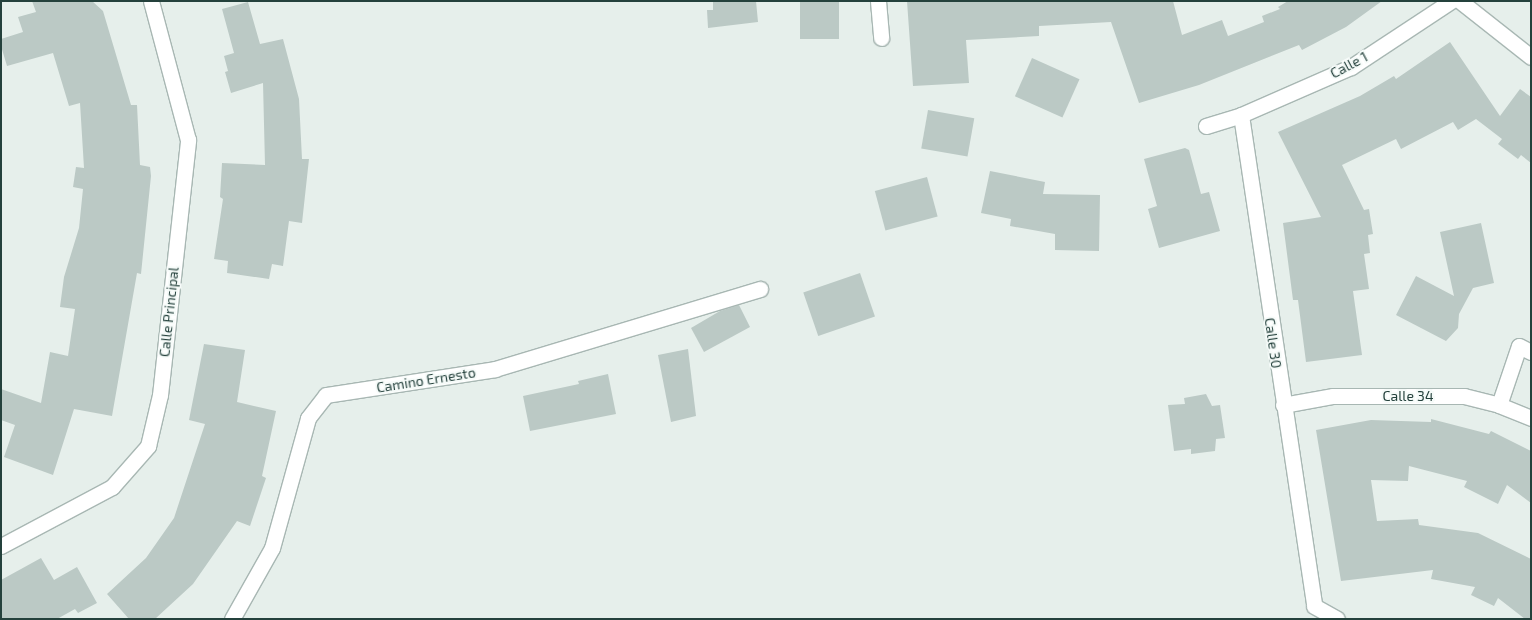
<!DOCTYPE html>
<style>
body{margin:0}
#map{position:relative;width:1532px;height:620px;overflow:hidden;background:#e6efeb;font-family:"Exo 2",sans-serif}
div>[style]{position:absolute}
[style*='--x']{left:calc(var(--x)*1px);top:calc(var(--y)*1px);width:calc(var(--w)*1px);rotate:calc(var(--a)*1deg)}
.building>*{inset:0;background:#bbc9c5;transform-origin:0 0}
.roads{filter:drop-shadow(1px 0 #a8b7b3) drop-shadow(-1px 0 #a8b7b3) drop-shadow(0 1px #a8b7b3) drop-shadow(0 -1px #a8b7b3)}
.minor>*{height:15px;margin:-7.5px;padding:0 7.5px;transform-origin:7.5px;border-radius:7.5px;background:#fff}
span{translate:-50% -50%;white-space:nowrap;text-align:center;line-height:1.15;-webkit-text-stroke:4px #f6fbf9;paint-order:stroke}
.street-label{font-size:14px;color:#24413c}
.frame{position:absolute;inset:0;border:2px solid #24413c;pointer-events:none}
</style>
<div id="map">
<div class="building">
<div style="clip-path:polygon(32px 1px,92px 1px,103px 11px,131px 105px,137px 105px,140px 165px,150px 167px,151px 176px,141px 274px,137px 273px,112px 416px,74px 409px,53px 475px,4px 457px,15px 425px,1px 420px,1px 389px,41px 403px,50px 352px,68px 356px,75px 309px,60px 307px,64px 277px,79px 228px,83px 189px,73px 187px,76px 167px,84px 168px,80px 103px,69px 106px,53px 53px,7px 66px,1px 46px,1px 39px,23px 32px,18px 17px,36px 12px)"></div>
<div style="clip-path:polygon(713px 1px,756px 1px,758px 22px,708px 28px,707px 10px,713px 10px)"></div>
<div style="left:800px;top:1px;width:39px;height:38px"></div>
<div style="clip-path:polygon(907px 1px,1173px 1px,1182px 35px,1222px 20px,1228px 36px,1264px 22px,1262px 16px,1280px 9px,1278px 7px,1288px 1px,1382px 1px,1346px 27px,1302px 50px,1299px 45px,1199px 85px,1139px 103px,1111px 22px,1039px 26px,1039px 36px,966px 40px,969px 83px,913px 86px)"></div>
<div style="clip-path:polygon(248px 2px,260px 44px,283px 39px,299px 99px,302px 159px,309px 159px,302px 223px,289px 221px,283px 266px,272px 264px,269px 279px,227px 273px,228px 261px,214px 259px,223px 199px,220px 197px,222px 163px,265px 165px,263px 83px,231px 93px,225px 72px,228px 71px,224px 56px,234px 53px,222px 9px)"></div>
<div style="clip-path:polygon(1450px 42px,1500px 116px,1520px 89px,1531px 97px,1531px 163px,1521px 155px,1518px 159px,1498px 144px,1502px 139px,1476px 119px,1458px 130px,1453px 122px,1401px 149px,1396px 139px,1342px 165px,1364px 210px,1369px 209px,1373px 234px,1368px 235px,1370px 253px,1364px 254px,1369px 289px,1353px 291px,1362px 355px,1306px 362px,1298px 300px,1293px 300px,1283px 223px,1321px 217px,1278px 132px,1360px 96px,1394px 76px,1396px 79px)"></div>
<div style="left:1032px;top:58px;width:52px;height:42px;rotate:24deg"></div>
<div style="left:928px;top:110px;width:47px;height:39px;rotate:10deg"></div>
<div style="clip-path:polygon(1185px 148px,1189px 150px,1201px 194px,1209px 192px,1220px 231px,1159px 248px,1148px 209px,1157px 206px,1144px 159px)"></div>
<div style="clip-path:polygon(990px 171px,1045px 182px,1043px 194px,1100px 195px,1099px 251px,1055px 250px,1055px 234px,1010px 226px,1011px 219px,981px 213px)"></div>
<div style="left:927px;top:177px;width:41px;height:54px;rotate:75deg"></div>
<div style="clip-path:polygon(1481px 223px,1494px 283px,1473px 288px,1459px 314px,1458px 328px,1446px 341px,1396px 315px,1416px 276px,1454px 296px,1440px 232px)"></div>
<div style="left:860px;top:273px;width:46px;height:60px;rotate:71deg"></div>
<div style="clip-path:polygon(739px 305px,750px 327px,704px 352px,691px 328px,720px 311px)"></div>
<div style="clip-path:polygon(204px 344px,245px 350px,237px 402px,276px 411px,262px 476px,266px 478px,250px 526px,237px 521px,193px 584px,155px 619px,129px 619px,107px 594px,146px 558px,174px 518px,205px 424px,189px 420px)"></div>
<div style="clip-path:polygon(688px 349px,696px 416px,671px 422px,658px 355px)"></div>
<div style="clip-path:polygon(608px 374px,616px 414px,530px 431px,523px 396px,579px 384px,578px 381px)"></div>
<div style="clip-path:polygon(1206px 394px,1212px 406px,1220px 405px,1225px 438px,1216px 439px,1215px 451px,1191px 454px,1191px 449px,1174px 451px,1168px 405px,1185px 404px,1184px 398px)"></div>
<div style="clip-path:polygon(1431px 419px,1489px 434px,1491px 431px,1531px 451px,1531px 503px,1507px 485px,1498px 504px,1464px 487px,1467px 481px,1409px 466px,1408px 481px,1371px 480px,1377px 521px,1418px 519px,1419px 525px,1478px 533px,1531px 559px,1531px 619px,1525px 619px,1498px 598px,1494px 606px,1471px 595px,1475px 587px,1431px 579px,1433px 570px,1341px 581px,1316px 430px,1371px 420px,1431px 422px)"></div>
<div style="clip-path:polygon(41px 558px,54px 580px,77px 567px,97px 603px,78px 613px,75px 609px,57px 619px,1px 619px,1px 580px)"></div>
</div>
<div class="roads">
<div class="minor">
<div style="--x:878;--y:1;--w:37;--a:85"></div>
<div style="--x:1460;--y:1;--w:90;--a:38.3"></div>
<div style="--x:1241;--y:115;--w:496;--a:81.5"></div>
<div style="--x:1314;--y:606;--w:26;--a:29"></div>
<div style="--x:1206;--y:126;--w:37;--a:-17"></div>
<div style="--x:1241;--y:115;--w:120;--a:-23.6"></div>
<div style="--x:1351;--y:67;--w:120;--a:-33.4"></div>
<div style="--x:1283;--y:405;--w:51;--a:-10.2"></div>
<div style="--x:1333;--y:396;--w:131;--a:0"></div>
<div style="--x:1464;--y:396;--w:36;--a:14"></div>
<div style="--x:1499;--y:405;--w:35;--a:22"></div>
<div style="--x:1499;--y:405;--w:62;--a:-71.3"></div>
<div style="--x:1519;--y:346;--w:13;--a:27"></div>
<div style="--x:1;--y:546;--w:126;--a:-28"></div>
<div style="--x:112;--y:487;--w:55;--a:-48.7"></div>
<div style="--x:148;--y:446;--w:52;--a:-76.8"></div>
<div style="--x:160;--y:395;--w:257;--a:-83.7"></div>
<div style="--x:188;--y:140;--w:144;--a:-104.9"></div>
<div style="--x:232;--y:619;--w:81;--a:-60.6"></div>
<div style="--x:272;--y:548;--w:135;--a:-74.5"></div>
<div style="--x:308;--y:418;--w:29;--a:-52"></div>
<div style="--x:326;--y:395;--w:171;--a:-8.7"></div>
<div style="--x:495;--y:369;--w:277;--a:-16.8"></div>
</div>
</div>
<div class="street-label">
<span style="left:1349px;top:65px;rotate:-28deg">Calle 1</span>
<span style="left:169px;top:312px;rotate:-84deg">Calle Principal</span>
<span style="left:1273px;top:343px;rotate:82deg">Calle 30</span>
<span style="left:426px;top:380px;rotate:-9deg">Camino Ernesto</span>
<span style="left:1408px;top:396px">Calle 34</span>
</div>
<div class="frame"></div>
</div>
